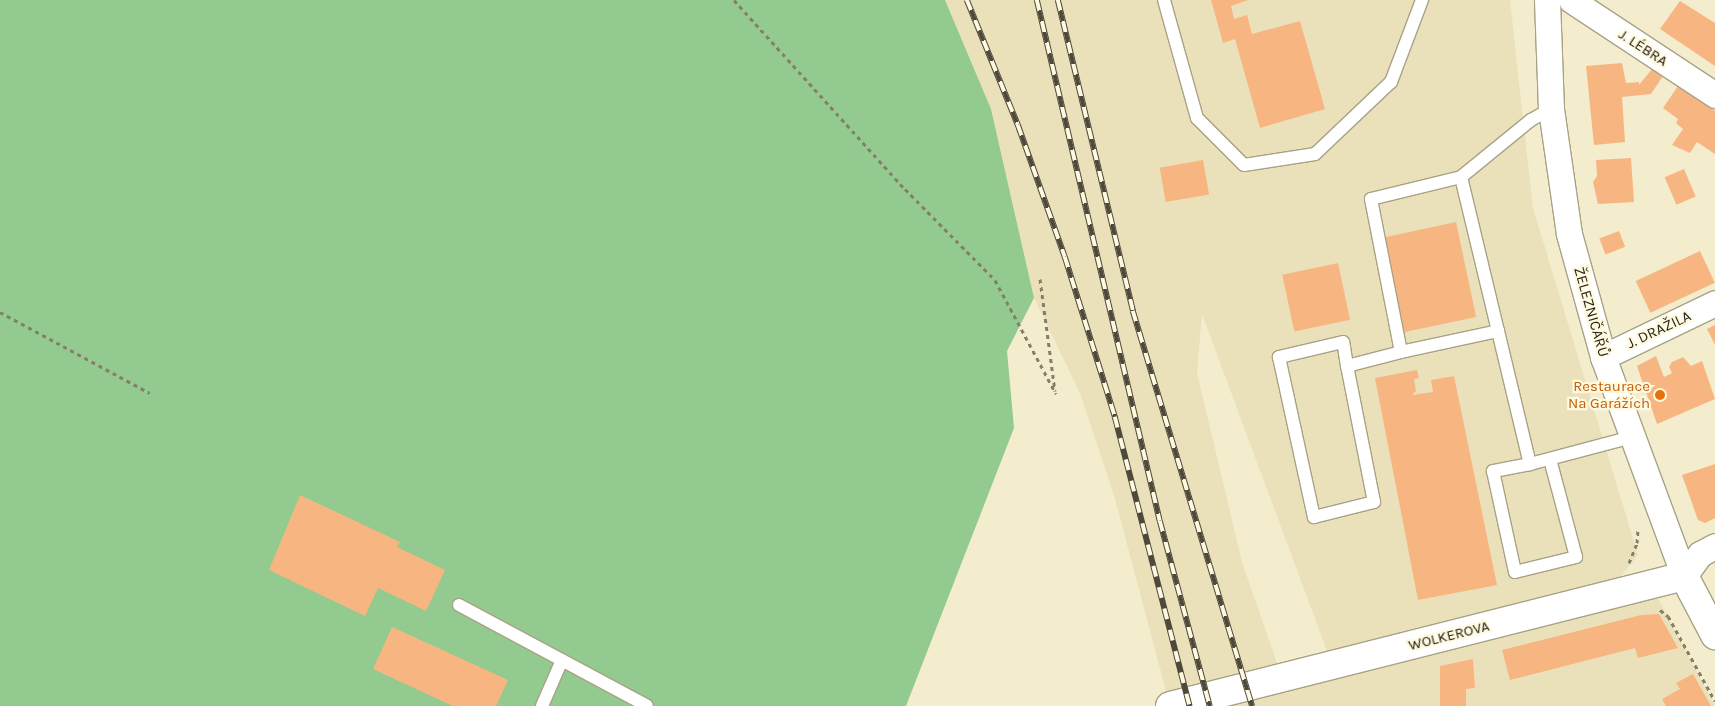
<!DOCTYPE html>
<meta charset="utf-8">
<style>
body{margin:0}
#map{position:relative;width:1715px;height:706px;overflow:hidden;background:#f3eccd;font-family:Karla,sans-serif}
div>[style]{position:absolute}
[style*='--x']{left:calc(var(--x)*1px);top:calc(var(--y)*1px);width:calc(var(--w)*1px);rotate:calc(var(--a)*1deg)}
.built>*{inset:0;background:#eae1bb}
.green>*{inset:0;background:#93ca8f}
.building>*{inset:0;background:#f7b681;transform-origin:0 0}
.path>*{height:3px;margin-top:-1.5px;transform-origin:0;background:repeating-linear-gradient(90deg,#847f6a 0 4px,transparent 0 8px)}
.roads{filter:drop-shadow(1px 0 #a8a284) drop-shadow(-1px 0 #a8a284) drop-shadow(0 1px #a8a284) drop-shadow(0 -1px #a8a284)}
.service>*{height:12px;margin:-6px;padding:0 6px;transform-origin:6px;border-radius:6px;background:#fff}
.minor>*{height:25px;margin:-12.5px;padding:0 12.5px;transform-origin:12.5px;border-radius:12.5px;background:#fff}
.secondary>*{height:28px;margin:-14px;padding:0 14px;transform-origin:14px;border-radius:14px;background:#fff}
.rail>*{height:5.5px;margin-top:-2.75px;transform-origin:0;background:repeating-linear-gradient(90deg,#fff9e0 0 11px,#4e4a3b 0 22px);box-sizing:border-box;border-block:1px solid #4e4a3b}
.dots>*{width:14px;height:14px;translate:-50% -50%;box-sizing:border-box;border:2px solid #fff9e0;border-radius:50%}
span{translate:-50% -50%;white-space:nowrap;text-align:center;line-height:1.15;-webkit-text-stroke:4.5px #fff9e0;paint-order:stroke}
.street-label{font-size:15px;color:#221f14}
.food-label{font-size:15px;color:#c56008}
.right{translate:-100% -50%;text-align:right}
</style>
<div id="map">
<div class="built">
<div style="clip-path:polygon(945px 0,1510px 0,1533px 208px,1638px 555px,1618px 579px,1327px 651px,1202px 314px,1197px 373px,1242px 562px,1287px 692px,1655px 593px,1715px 706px,1170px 706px,1115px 499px,1080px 393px,1034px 298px,991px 109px)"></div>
</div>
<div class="green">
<div style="clip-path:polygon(0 0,945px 0,991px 109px,1034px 298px,1007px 351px,1014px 428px,906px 706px,0 706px)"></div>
</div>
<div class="building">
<div style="clip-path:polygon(1211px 0,1248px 0,1231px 6px,1234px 19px,1247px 15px,1252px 34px,1300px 21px,1325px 109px,1260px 128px,1235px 39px,1223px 43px)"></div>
<div style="clip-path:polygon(1680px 1px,1715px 23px,1715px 66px,1660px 29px)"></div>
<div style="clip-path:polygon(1622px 63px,1626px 83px,1639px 82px,1639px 85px,1652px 69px,1663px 76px,1651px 94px,1622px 97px,1625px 142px,1594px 145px,1586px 66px)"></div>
<div style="clip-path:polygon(1678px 86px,1715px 111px,1715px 154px,1697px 142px,1690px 153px,1672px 145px,1683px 129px,1676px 123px,1678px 119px,1663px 108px)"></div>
<div style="clip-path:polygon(1631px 158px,1634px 202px,1598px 204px,1593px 182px,1597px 176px,1596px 160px)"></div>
<div style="left:1203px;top:160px;width:35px;height:44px;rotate:80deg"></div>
<div style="left:1684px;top:169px;width:30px;height:21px;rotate:67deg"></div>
<div style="left:1456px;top:222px;width:97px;height:74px;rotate:78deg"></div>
<div style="left:1619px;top:231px;width:17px;height:21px;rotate:69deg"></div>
<div style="left:1700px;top:251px;width:35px;height:71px;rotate:65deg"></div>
<div style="left:1338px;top:263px;width:58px;height:57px;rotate:78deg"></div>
<div style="clip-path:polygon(1715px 325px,1715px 345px,1707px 329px)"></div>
<div style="clip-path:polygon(1656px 356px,1664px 377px,1672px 373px,1669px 367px,1672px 362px,1683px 357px,1691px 366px,1702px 361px,1715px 399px,1657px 424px,1637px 366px)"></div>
<div style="clip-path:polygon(1417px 370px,1419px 378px,1414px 379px,1416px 391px,1412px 395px,1433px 392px,1431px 380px,1454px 376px,1497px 585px,1418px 600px,1375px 378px)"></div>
<div style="clip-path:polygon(1715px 464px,1715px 518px,1705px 523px,1698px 520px,1682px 475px)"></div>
<div style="clip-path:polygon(300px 495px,400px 542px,397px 547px,445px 570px,426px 611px,378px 588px,365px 616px,269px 570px)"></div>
<div style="clip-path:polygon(1659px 614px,1678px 648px,1638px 658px,1635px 648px,1510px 680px,1502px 650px,1641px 615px)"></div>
<div style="clip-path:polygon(392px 627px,508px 680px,496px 706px,453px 706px,373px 669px)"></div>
<div style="clip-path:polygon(1473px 659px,1475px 688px,1466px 689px,1466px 706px,1440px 706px,1440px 666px)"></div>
<div style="clip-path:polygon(1693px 674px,1711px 706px,1666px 706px,1662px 699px,1680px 689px,1676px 683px)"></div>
</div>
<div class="path">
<div style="--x:734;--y:0;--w:255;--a:47.9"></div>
<div style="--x:905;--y:189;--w:128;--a:45.3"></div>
<div style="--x:995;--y:280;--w:129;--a:61.8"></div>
<div style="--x:1040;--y:279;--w:113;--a:82.4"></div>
<div style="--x:0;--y:312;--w:170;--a:28.4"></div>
<div style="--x:1629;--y:563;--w:22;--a:-68"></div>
<div style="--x:1637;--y:543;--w:15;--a:-86"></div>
<div style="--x:1660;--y:610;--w:10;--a:37"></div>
<div style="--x:1668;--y:616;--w:97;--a:61.1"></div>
</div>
<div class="roads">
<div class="service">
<div style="--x:1164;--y:0;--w:123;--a:74.4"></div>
<div style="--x:1197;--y:118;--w:66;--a:45"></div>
<div style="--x:1244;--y:165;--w:72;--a:-8.8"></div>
<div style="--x:1315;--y:154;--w:105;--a:-43.5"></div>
<div style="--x:1391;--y:82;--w:88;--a:-69.3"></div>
<div style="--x:1461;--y:177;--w:158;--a:76.5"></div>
<div style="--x:1498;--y:331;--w:99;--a:167.8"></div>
<div style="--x:1401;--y:352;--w:156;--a:-101.1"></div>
<div style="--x:1371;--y:199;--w:93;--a:-13.7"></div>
<div style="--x:1461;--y:177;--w:90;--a:-39.2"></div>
<div style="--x:1531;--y:120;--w:23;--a:-29"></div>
<div style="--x:1498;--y:331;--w:137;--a:76.5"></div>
<div style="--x:1530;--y:464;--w:106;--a:-14.8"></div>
<div style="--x:1347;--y:366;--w:24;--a:-99"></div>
<div style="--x:1343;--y:342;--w:66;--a:166.8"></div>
<div style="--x:1279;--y:357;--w:164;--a:77.7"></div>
<div style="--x:1314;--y:517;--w:62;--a:-14"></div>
<div style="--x:1374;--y:502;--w:139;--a:-101.2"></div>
<div style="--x:1347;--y:366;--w:56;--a:-14.5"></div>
<div style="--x:1530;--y:464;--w:38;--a:169"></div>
<div style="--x:1493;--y:471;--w:103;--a:77.7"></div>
<div style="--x:1515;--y:572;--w:63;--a:-13.8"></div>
<div style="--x:1576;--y:557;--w:101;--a:-104.9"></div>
<div style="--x:459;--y:605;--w:213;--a:28.2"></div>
<div style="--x:542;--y:706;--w:50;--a:-66.5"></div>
</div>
<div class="minor">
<div style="--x:1547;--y:0;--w:109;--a:87.9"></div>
<div style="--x:1551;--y:109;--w:126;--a:81.8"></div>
<div style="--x:1569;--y:234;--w:128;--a:74.5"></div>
<div style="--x:1603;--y:357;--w:233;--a:69.7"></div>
<div style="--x:1571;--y:0;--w:173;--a:33.4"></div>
<div style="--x:1603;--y:357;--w:124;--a:-25.7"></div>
<div style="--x:1684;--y:576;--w:27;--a:-54"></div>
<div style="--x:1700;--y:554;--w:17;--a:-28"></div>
</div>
<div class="secondary">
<div style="--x:1170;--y:706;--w:530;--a:-14.19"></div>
<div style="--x:1684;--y:576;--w:67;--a:62.3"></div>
</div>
</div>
<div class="rail">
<div style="--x:967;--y:0;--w:135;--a:67.8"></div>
<div style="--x:1018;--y:125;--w:140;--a:70.4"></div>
<div style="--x:1065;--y:257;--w:168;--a:72.6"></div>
<div style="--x:1115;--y:417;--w:299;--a:75.5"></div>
<div style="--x:1037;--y:0;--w:535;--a:76.72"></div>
<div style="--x:1160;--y:521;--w:192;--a:74.9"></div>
<div style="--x:1058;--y:0;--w:320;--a:76.4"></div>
<div style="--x:1133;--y:311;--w:413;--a:73.2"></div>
</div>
<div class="dots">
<div style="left:1660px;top:395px;background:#e8710a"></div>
</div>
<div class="street-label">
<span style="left:1643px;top:48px;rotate:33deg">J. LÉBRA</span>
<span style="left:1591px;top:312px;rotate:74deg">ŽELEZNIČÁŘŮ</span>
<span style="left:1659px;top:330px;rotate:-25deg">J. DRAŽILA</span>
<span style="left:1449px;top:636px;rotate:-14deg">WOLKEROVA</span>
</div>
<div class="food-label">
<span class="right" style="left:1650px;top:395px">Restaurace<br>Na Garážích</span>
</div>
</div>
